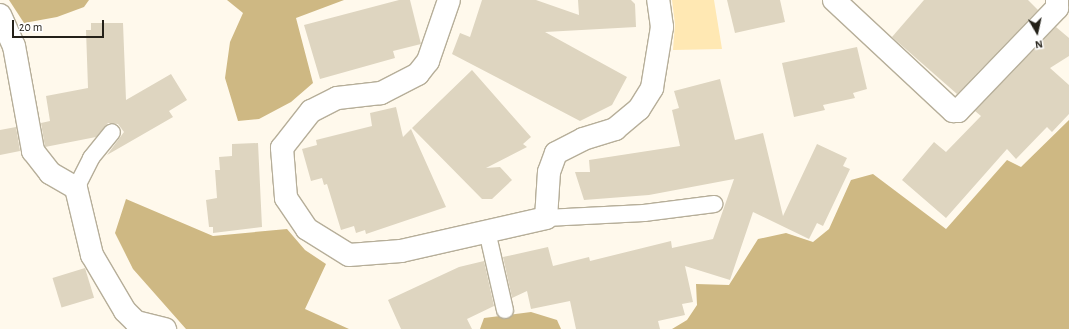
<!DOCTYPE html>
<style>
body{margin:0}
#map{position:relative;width:1069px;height:329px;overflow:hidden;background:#fff9ec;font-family:"Alegreya Sans",sans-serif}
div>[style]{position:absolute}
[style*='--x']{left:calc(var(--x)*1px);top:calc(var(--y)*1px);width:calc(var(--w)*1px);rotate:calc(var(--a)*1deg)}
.green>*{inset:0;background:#ffe8b3}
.forest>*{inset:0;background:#ceb883}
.building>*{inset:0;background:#ded5c0;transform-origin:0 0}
.roads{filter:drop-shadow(1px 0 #b6ae99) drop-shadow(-1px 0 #b6ae99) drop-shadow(0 1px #b6ae99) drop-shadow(0 -1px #b6ae99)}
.lane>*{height:16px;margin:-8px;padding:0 8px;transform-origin:8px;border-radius:8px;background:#fff}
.street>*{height:22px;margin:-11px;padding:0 11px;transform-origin:11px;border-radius:11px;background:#fff}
span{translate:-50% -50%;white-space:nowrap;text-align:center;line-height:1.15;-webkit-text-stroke:3px #fff;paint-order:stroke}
.north{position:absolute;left:1017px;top:12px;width:40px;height:40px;-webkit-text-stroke:3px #fff;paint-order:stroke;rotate:171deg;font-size:11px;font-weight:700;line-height:16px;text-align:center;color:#242119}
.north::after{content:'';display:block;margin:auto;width:14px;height:18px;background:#242119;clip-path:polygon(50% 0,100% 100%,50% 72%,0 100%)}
.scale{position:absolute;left:12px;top:20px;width:92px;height:18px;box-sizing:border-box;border:2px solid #242119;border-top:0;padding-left:5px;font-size:12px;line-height:14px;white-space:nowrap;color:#242119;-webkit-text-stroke:3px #fff;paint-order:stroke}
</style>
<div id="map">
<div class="green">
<div style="clip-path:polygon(672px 0,714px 0,722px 49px,673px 50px,675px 24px)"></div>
</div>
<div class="forest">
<div style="clip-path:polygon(9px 0,89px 0,84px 7px,57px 17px,24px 23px)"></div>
<div style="clip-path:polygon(227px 0,344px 0,296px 18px,313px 83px,291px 102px,259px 119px,238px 121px,225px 78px,230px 42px,243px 13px)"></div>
<div style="clip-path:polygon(1069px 120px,1069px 329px,672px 329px,687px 320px,697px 305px,696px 284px,729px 285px,758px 239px,786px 233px,813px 242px,829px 229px,851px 180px,873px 174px,946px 229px,1007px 160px,1021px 167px)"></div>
<div style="clip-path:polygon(126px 199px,213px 236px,287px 229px,305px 250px,326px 264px,305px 309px,349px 329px,186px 329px,133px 269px,115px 233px)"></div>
<div style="clip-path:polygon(531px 312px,557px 320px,561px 329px,480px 329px,484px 318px)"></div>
</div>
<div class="building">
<div style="clip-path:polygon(399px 0,410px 0,421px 44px,393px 51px,395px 58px,320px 79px,304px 25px)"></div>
<div style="clip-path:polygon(482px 0,536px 0,579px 15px,578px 0,631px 0,635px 4px,636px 27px,545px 32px,627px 77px,612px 105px,580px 121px,452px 54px,460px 33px,470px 37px)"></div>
<div style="clip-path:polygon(727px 0,780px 0,785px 22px,735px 33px)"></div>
<div style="clip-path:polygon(924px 0,1028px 0,1038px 10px,957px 94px,892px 37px)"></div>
<div style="clip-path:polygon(91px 23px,123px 23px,126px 100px,171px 74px,187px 100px,169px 111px,173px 117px,107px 155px,124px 132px,118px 124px,108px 123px,96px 137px,45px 147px,41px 123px,50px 121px,46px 96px,88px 88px,86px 30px,91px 30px)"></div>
<div style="clip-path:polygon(1056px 27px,1069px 38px,1069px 56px,1050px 68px,1069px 85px,1069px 114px,1052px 132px,1047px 127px,1016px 159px,1007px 149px,946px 218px,902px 180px,934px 142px,946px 152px,981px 116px,975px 111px)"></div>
<div style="clip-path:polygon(857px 47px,867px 89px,853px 93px,855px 98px,823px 105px,825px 110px,794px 117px,782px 63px)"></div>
<div style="clip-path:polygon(472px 70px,531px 137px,523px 144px,527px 147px,486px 168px,500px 167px,512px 180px,492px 199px,482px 199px,412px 128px)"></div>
<div style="clip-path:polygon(720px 79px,735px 140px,763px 133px,783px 216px,817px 144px,847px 158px,843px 166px,850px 169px,823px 226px,817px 223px,809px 239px,753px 212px,730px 280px,685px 266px,693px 302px,682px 304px,685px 315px,658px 321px,660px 329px,576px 329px,570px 301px,531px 309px,527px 291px,512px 298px,503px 257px,548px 247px,553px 266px,589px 257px,590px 261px,671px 241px,672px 248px,713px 239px,734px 179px,649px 195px,584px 200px,575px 172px,590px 172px,589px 160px,680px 146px,672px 110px,679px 108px,674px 91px)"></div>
<div style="clip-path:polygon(396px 107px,403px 137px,411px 129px,446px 207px,366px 234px,365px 230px,356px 233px,354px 226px,341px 230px,327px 184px,324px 185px,322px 178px,311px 181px,302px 149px,317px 145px,316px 140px,372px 126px,370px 113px)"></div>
<div style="clip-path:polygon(16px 127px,20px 151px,0 155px,0 130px)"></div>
<div style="clip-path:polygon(258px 143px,262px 227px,213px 233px,213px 227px,209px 227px,206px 200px,217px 198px,215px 170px,220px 170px,219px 157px,232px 156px,232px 144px)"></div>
<div style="clip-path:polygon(484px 261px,494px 306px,467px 319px,472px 329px,401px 329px,388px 300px,459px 267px)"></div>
<div style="left:85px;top:268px;width:31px;height:34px;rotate:73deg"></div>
</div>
<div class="roads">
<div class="lane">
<div style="--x:76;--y:188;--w:34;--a:-63"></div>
<div style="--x:91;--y:158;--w:33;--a:-51"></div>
<div style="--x:546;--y:218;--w:98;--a:-2.9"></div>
<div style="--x:644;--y:213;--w:71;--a:-7.3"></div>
<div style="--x:487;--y:231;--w:81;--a:77.2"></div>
</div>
<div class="street">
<div style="--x:449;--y:0;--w:65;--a:109"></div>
<div style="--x:428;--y:61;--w:16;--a:128"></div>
<div style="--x:418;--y:74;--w:42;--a:152.8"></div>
<div style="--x:381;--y:93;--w:44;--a:173.5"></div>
<div style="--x:337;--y:98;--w:29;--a:153"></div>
<div style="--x:311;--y:111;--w:47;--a:128.1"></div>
<div style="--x:282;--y:148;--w:50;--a:85.4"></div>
<div style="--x:286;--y:198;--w:37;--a:56"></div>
<div style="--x:307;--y:229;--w:49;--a:31.8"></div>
<div style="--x:349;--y:255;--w:52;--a:-4.4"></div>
<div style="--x:401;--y:251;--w:149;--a:-12.8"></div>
<div style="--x:546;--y:218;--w:46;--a:-86.3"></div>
<div style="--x:549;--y:172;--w:20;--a:-70"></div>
<div style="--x:556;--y:153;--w:30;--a:-27"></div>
<div style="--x:583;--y:139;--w:34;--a:-17"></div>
<div style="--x:615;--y:129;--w:31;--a:-40"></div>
<div style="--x:639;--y:109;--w:25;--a:-58"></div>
<div style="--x:652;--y:88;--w:62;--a:-80.7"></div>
<div style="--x:662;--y:27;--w:27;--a:-98"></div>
<div style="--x:834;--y:0;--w:163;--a:43"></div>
<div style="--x:953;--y:111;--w:5;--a:0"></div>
<div style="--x:958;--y:111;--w:143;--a:-46.1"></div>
<div style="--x:1057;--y:8;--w:8;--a:-90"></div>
<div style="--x:0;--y:15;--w:34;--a:66"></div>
<div style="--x:14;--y:46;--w:107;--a:79.7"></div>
<div style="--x:33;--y:151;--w:28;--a:52"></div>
<div style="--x:50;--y:173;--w:30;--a:30"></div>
<div style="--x:76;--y:188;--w:69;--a:76.6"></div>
<div style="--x:92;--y:255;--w:65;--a:59.5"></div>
<div style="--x:125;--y:311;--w:16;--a:45"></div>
<div style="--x:136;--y:322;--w:30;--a:14"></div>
</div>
</div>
<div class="north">N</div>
<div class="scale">20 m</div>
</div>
